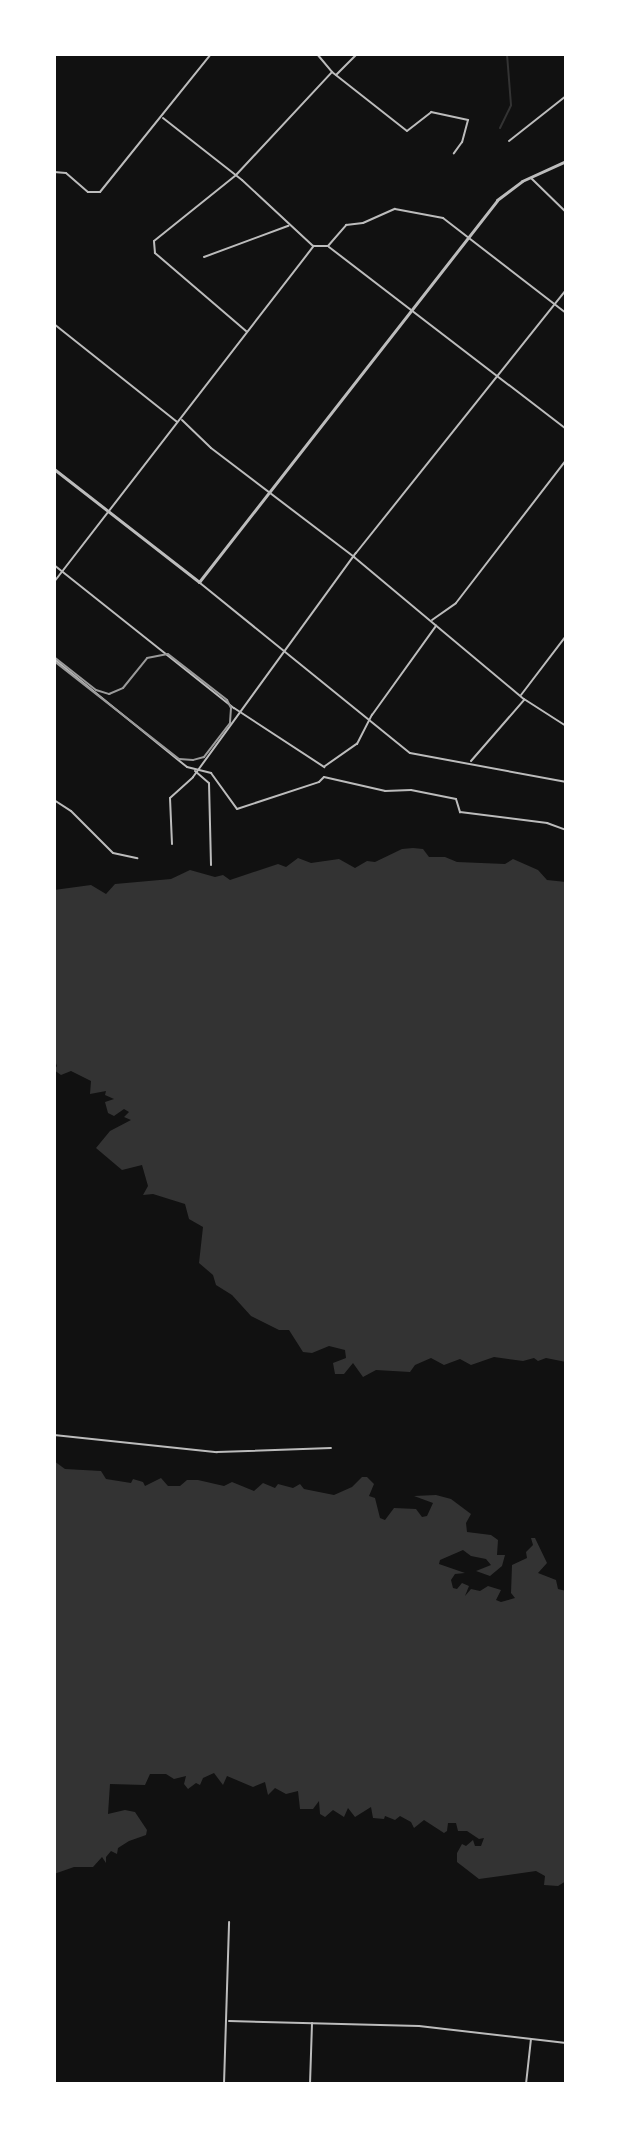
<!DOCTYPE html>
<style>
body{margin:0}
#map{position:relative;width:620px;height:2138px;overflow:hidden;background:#111;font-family:"DM Sans",sans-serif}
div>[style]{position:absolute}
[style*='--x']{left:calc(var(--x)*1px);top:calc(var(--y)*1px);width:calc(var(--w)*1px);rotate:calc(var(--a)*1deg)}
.water>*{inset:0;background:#333}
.stream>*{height:2px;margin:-1px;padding:0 1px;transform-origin:1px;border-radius:1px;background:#333}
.minor>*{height:2px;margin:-1px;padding:0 1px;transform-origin:1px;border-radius:1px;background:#bcbcbc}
.tertiary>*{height:3px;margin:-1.5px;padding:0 1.5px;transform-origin:1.5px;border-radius:1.5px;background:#bcbcbc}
.tram>*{height:2px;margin:-1px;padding:0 1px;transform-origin:1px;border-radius:1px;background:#9a9a9a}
span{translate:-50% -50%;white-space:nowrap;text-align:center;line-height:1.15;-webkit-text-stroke:8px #fff;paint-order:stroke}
.frame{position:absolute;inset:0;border:56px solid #fff;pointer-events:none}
</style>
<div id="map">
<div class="water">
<div style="clip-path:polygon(413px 848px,423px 849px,429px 857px,445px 857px,457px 862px,505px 864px,513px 859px,538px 870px,547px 880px,566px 882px,566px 1362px,546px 1358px,538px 1361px,534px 1358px,523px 1361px,494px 1357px,471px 1365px,460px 1359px,444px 1365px,431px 1358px,415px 1365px,410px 1372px,376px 1370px,363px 1377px,353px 1363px,344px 1374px,335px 1374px,333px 1363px,346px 1358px,345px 1350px,329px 1346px,312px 1353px,303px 1352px,289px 1330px,279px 1330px,251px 1316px,232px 1295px,216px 1285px,213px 1275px,199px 1263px,203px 1227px,189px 1219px,185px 1204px,153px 1194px,143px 1195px,148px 1186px,142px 1165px,122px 1170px,96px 1148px,110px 1131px,131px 1120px,124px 1117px,129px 1112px,124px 1109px,114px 1116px,108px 1113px,105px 1102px,114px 1099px,105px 1095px,106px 1091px,90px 1094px,91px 1081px,71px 1071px,61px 1075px,54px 1070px,57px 1066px,54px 1058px,54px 890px,91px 885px,106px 894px,115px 884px,171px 879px,190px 870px,215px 877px,223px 875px,230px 880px,278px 864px,286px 867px,298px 858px,311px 863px,339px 859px,355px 868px,367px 861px,375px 862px,402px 849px)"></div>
<div style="clip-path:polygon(54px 1461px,65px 1469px,101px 1471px,106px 1479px,131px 1483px,133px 1479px,143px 1482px,145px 1486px,161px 1478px,168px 1486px,180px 1486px,187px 1480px,198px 1480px,224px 1486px,232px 1482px,254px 1491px,263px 1483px,275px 1488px,278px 1484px,293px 1488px,300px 1484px,304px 1489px,334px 1495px,352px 1487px,362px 1477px,367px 1477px,374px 1484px,369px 1496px,375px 1498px,380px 1518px,385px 1520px,394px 1508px,416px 1509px,422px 1517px,427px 1516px,433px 1503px,414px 1496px,436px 1495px,451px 1499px,471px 1514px,466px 1523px,467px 1532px,491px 1535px,498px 1540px,497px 1555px,505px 1555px,502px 1566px,490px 1576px,476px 1571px,491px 1565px,486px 1559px,471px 1556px,463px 1550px,440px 1560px,439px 1564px,465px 1573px,455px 1574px,451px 1580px,453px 1588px,457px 1589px,462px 1583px,469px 1586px,465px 1596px,471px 1589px,480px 1591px,488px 1586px,501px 1590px,496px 1600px,501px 1602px,515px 1598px,511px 1593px,512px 1565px,527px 1558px,526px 1552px,533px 1545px,531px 1538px,535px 1538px,547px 1563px,538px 1573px,556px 1580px,558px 1589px,566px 1591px,566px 1881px,558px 1886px,544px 1885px,545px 1876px,536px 1871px,479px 1879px,457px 1862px,457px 1853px,462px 1844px,466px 1846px,473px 1840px,475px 1846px,481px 1846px,484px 1838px,479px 1839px,467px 1831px,458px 1831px,456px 1823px,448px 1823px,447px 1831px,444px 1833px,424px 1820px,414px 1828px,411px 1822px,400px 1816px,395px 1820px,385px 1816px,384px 1819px,373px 1818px,371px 1807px,355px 1817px,348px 1808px,344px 1817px,333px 1810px,325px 1817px,320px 1814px,319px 1801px,313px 1809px,300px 1809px,298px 1791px,286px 1794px,275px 1788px,268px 1795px,265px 1782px,253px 1787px,227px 1776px,223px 1785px,214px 1773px,203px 1778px,200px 1785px,196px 1783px,188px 1789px,184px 1784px,186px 1776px,174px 1779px,166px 1774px,150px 1774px,145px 1785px,110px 1784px,108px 1814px,125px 1810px,135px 1812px,147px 1830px,146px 1835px,129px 1841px,118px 1848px,117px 1854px,111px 1851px,106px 1857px,106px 1863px,102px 1857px,93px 1867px,74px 1867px,54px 1874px)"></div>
</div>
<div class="stream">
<div style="--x:500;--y:128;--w:25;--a:-64"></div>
<div style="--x:511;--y:105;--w:51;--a:-94.5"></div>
</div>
<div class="minor">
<div style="--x:317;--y:54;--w:23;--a:50"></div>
<div style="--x:332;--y:72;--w:95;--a:38.2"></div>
<div style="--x:407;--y:131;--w:31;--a:-38"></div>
<div style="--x:431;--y:112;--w:38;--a:12"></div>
<div style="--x:468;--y:120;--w:23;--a:105"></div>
<div style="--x:462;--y:142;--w:14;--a:126"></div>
<div style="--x:336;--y:75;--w:30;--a:-45"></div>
<div style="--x:163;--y:118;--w:100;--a:38.1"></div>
<div style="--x:242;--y:180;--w:97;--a:42.9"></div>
<div style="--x:509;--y:141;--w:73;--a:-38.3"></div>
<div style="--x:54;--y:172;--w:12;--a:5"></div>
<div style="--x:66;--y:173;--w:29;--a:41"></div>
<div style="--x:88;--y:192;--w:12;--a:0"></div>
<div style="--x:100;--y:192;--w:177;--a:-51.2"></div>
<div style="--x:531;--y:178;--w:49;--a:44.2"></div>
<div style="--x:329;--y:247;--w:299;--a:37.5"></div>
<div style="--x:204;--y:257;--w:90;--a:-20.3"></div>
<div style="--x:54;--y:324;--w:157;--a:38.5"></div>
<div style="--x:246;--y:331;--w:120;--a:-139.4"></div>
<div style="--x:155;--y:253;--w:12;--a:-95"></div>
<div style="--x:154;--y:241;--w:105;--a:-38.8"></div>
<div style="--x:236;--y:175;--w:141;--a:-47"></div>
<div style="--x:182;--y:420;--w:40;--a:44"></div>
<div style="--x:211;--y:448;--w:180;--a:37.3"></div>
<div style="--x:354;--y:557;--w:222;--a:39.9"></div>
<div style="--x:524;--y:699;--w:50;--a:32.7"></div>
<div style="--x:54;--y:565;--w:230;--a:38.5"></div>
<div style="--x:234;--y:708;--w:108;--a:33.2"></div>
<div style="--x:54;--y:582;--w:425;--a:-52.3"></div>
<div style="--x:314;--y:246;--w:14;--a:0"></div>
<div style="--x:328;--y:246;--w:28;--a:-49"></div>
<div style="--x:346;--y:225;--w:17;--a:-7"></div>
<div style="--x:363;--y:223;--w:35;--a:-24"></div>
<div style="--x:395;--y:209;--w:49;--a:10.6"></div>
<div style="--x:443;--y:218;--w:155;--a:37.7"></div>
<div style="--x:200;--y:583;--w:270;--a:39"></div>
<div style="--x:410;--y:753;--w:159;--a:10.5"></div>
<div style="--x:432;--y:620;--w:29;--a:-35"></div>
<div style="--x:456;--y:603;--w:180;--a:-52.4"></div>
<div style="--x:54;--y:659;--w:171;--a:39.1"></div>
<div style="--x:187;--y:767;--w:25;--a:14"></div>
<div style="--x:211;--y:773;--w:44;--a:54.2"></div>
<div style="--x:237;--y:809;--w:86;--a:-18.2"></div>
<div style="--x:319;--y:782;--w:7;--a:-45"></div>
<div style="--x:324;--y:777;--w:63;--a:12.9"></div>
<div style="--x:385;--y:791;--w:26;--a:-2"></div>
<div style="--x:411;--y:790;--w:46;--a:11.3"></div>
<div style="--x:456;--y:799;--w:14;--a:73"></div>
<div style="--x:460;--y:812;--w:88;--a:7.2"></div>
<div style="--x:547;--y:823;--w:20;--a:20"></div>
<div style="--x:521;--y:695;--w:74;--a:-52.7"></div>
<div style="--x:471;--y:761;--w:81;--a:-49"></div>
<div style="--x:325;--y:766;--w:39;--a:-35"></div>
<div style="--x:357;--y:744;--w:33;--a:-63"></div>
<div style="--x:372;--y:715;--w:110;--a:-54.3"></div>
<div style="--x:195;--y:771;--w:18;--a:41"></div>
<div style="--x:209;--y:783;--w:82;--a:88.6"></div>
<div style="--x:54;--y:800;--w:20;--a:33"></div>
<div style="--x:71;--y:811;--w:59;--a:45"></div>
<div style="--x:113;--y:853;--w:25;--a:12"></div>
<div style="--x:172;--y:844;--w:46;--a:-92.5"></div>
<div style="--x:170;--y:798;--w:31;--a:-42"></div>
<div style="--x:193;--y:777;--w:277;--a:-54"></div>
<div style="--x:356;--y:553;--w:337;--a:-51.4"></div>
<div style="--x:54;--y:1435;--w:164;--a:6"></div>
<div style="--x:217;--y:1452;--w:114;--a:-2"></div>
<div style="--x:229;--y:2021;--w:190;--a:1.5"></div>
<div style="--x:419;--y:2026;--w:148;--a:6.6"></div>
<div style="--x:224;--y:2084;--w:162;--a:-88.2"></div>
<div style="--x:310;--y:2084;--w:61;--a:-88.1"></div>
<div style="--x:526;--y:2084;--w:45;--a:-83.7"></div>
</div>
<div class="tertiary">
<div style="--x:54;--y:469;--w:184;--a:37.9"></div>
<div style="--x:199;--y:582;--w:484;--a:-52"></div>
<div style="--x:497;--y:200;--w:31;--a:-37"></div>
<div style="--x:522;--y:181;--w:48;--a:-24.4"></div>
</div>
<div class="tram">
<div style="--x:54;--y:657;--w:53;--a:38.2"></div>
<div style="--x:96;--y:690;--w:14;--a:17"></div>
<div style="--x:109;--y:694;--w:15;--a:-23"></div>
<div style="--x:123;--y:688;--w:38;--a:-51"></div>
<div style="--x:147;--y:658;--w:21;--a:-11"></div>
<div style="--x:168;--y:654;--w:75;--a:37.9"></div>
<div style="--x:227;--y:700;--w:9;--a:63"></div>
<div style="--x:231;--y:708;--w:15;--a:94"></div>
<div style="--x:230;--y:723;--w:43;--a:127.4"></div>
<div style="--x:204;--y:757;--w:11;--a:165"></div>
<div style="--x:193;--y:760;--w:14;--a:-176"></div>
<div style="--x:179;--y:759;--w:159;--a:-141.9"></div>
</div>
<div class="frame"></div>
</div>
